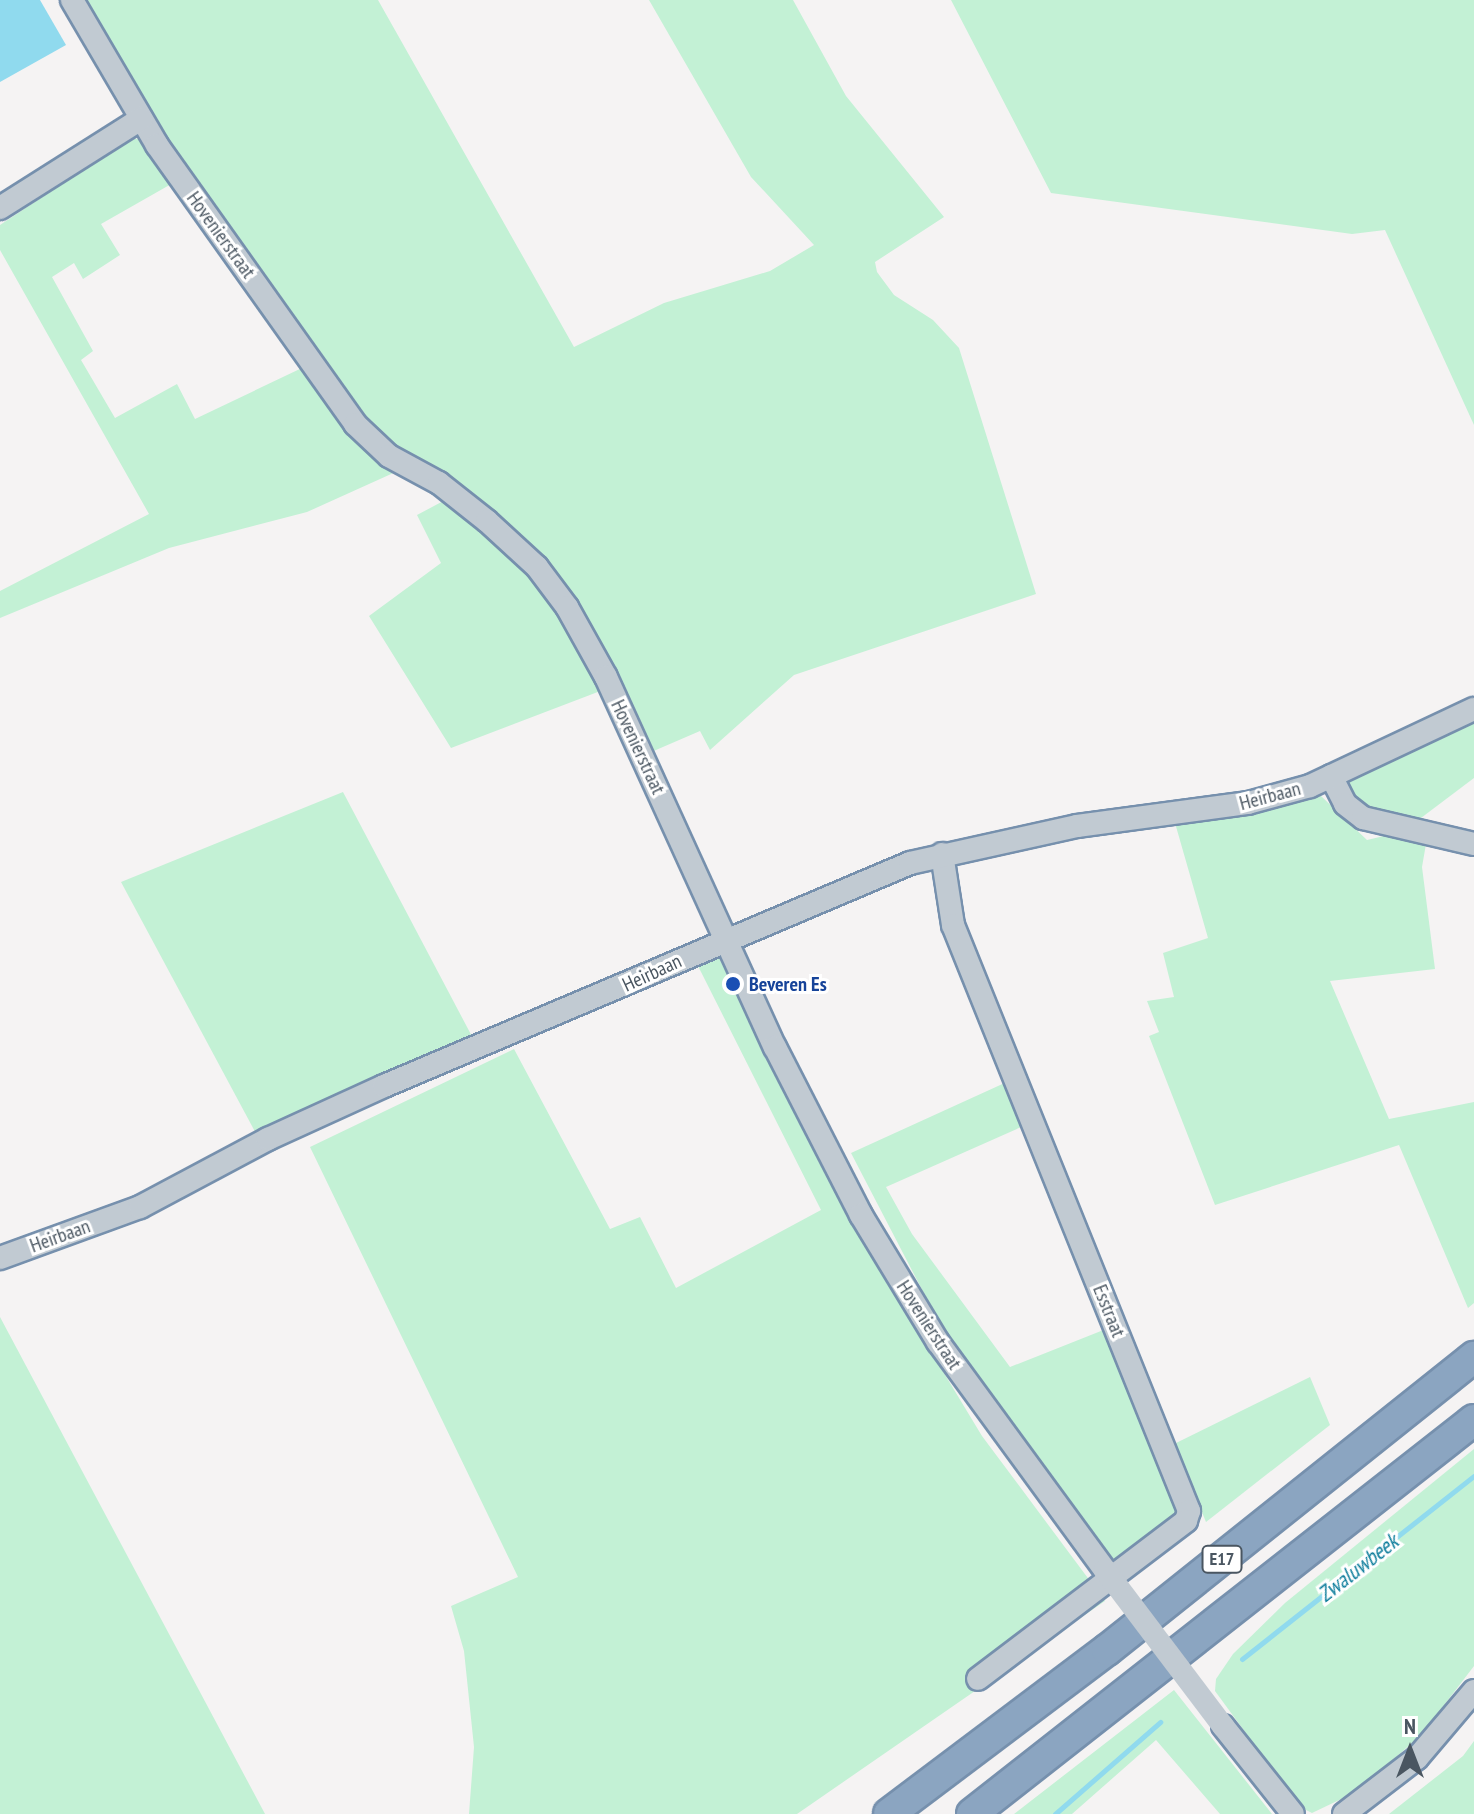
<!DOCTYPE html>
<style>
body{margin:0}
#map{position:relative;width:1474px;height:1814px;overflow:hidden;background:#f5f3f3;font-family:"PT Sans Narrow",sans-serif}
div>[style]{position:absolute}
[style*='--x']{left:calc(var(--x)*1px);top:calc(var(--y)*1px);width:calc(var(--w)*1px);rotate:calc(var(--a)*1deg)}
.green>*{inset:0;background:#c3f1d5}
.water>*{inset:0;background:#90daee}
.stream>*{height:5px;margin:-2.5px;padding:0 2.5px;transform-origin:2.5px;border-radius:2.5px;background:#90daee}
.roads{filter:drop-shadow(2px 0 #7690ad) drop-shadow(-2px 0 #7690ad) drop-shadow(0 2px #7690ad) drop-shadow(0 -2px #7690ad)}
.minor>*{height:22px;margin:-11px;padding:0 11px;transform-origin:11px;border-radius:11px;background:#c1cad2}
.highway>*{height:30px;margin:-15px;padding:0 15px;transform-origin:15px;border-radius:15px;background:#8ba5c1}
.minor-bridge>*{height:22px;margin:-11px;padding:0 11px;transform-origin:11px;border-radius:11px;background:#c1cad2}
.dots>*{width:22px;height:22px;translate:-50% -50%;box-sizing:border-box;border:4px solid #fff;border-radius:50%}
span{translate:-50% -50%;white-space:nowrap;text-align:center;line-height:1.15;-webkit-text-stroke:6px #fff;paint-order:stroke}
.shield-label span{padding:2px 6px;background:#fff;border:2px solid;border-radius:6px;-webkit-text-stroke-width:0}
.shield-label{font-size:18px;color:#4a5661;font-weight:700}
.street-label{font-size:20px;color:#4a5661}
.transit-label{font-size:20px;color:#164399;font-weight:700}
.left{translate:0 -50%;text-align:left}
.water-label{font-size:22px;color:#0c7c9b;font-style:italic}
.north{position:absolute;left:1370px;top:1710px;width:80px;height:80px;-webkit-text-stroke:6px #fff;paint-order:stroke;rotate:0deg;font-size:22px;font-weight:700;line-height:32px;text-align:center;color:#4a5661}
.north::after{content:'';display:block;margin:auto;width:28px;height:36px;background:#4a5661;clip-path:polygon(50% 0,100% 100%,50% 72%,0 100%)}
</style>
<div id="map">
<div class="green">
<div style="clip-path:polygon(81px 0,378px 0,574px 347px,664px 303px,770px 271px,814px 245px,751px 177px,649px 0,793px 0,846px 96px,944px 217px,875px 262px,877px 272px,894px 295px,933px 320px,959px 348px,1036px 594px,794px 675px,710px 750px,700px 731px,649px 753px,587px 626px,361px 420px,165px 144px)"></div>
<div style="clip-path:polygon(951px 0,1474px 0,1474px 425px,1385px 230px,1352px 234px,1051px 193px)"></div>
<div style="clip-path:polygon(130px 139px,141px 139px,173px 183px,101px 224px,120px 255px,83px 279px,74px 263px,52px 277px,93px 351px,81px 360px,115px 418px,177px 384px,195px 419px,304px 367px,400px 470px,307px 512px,169px 548px,0 618px,0 591px,149px 514px,0 250px,0 225px)"></div>
<div style="clip-path:polygon(449px 498px,532px 572px,603px 690px,451px 748px,369px 616px,441px 563px,417px 515px)"></div>
<div style="clip-path:polygon(1474px 723px,1474px 778px,1413px 824px,1367px 814px,1348px 792px,1349px 780px)"></div>
<div style="clip-path:polygon(343px 792px,476px 1044px,259px 1139px,121px 882px)"></div>
<div style="clip-path:polygon(1321px 796px,1367px 840px,1388px 835px,1426px 844px,1422px 867px,1435px 969px,1330px 981px,1389px 1119px,1474px 1102px,1474px 1303px,1468px 1308px,1399px 1145px,1215px 1205px,1149px 1036px,1159px 1032px,1147px 1001px,1174px 997px,1163px 953px,1208px 938px,1175px 823px)"></div>
<div style="clip-path:polygon(717px 954px,849px 1216px,982px 1436px,1105px 1601px,797px 1814px,469px 1814px,474px 1747px,464px 1651px,451px 1606px,518px 1577px,310px 1147px,514px 1049px,610px 1229px,640px 1217px,676px 1288px,821px 1210px,697px 964px)"></div>
<div style="clip-path:polygon(1009px 1081px,1028px 1124px,886px 1187px,912px 1234px,1010px 1367px,1106px 1329px,1186px 1509px,1116px 1564px,943px 1330px,851px 1153px)"></div>
<div style="clip-path:polygon(0 1317px,265px 1814px,0 1814px)"></div>
<div style="clip-path:polygon(1310px 1377px,1330px 1425px,1206px 1522px,1174px 1444px)"></div>
<div style="clip-path:polygon(1474px 1449px,1474px 1666px,1422px 1734px,1358px 1791px,1312px 1813px,1300px 1807px,1215px 1691px,1216px 1679px,1233px 1654px,1285px 1603px)"></div>
<div style="clip-path:polygon(1174px 1690px,1272px 1814px,1220px 1814px,1156px 1740px,1072px 1814px,1014px 1814px)"></div>
<div style="clip-path:polygon(1474px 1741px,1474px 1814px,1389px 1814px,1463px 1756px)"></div>
</div>
<div class="water">
<div style="clip-path:polygon(0 0,40px 0,66px 45px,0 82px)"></div>
</div>
<div class="stream">
<div style="--x:1242;--y:1659;--w:295;--a:-38.3"></div>
<div style="--x:1055;--y:1814;--w:140;--a:-41.2"></div>
</div>
<div class="roads">
<div class="minor">
<div style="--x:72;--y:0;--w:168;--a:59.6"></div>
<div style="--x:157;--y:145;--w:342;--a:54.6"></div>
<div style="--x:355;--y:424;--w:47;--a:43.3"></div>
<div style="--x:389;--y:456;--w:57;--a:28.4"></div>
<div style="--x:439;--y:483;--w:61;--a:38.4"></div>
<div style="--x:487;--y:521;--w:68;--a:42.6"></div>
<div style="--x:537;--y:567;--w:50;--a:53.1"></div>
<div style="--x:567;--y:607;--w:80;--a:60.9"></div>
<div style="--x:606;--y:677;--w:407;--a:65.5"></div>
<div style="--x:775;--y:1047;--w:189;--a:62.9"></div>
<div style="--x:861;--y:1215;--w:149;--a:58.8"></div>
<div style="--x:938;--y:1342;--w:283;--a:53.8"></div>
<div style="--x:0;--y:208;--w:167;--a:-32.3"></div>
<div style="--x:1331;--y:776;--w:31;--a:63"></div>
<div style="--x:1345;--y:804;--w:23;--a:38"></div>
<div style="--x:1363;--y:818;--w:114;--a:13.2"></div>
<div style="--x:942;--y:854;--w:72;--a:81.2"></div>
<div style="--x:953;--y:925;--w:632;--a:68.06"></div>
<div style="--x:1189;--y:1511;--w:10;--a:107"></div>
<div style="--x:1186;--y:1521;--w:261;--a:142.8"></div>
<div style="--x:0;--y:1258;--w:149;--a:-20"></div>
<div style="--x:140;--y:1207;--w:145;--a:-28"></div>
<div style="--x:268;--y:1139;--w:128;--a:-24.6"></div>
<div style="--x:384;--y:1086;--w:571;--a:-22.97"></div>
<div style="--x:910;--y:863;--w:171;--a:-12.5"></div>
<div style="--x:1077;--y:826;--w:173;--a:-7.7"></div>
<div style="--x:1248;--y:803;--w:64;--a:-15.3"></div>
<div style="--x:1310;--y:786;--w:181;--a:-25.2"></div>
<div style="--x:1223;--y:1726;--w:112;--a:51.5"></div>
<div style="--x:1344;--y:1814;--w:92;--a:-37.5"></div>
<div style="--x:1417;--y:1758;--w:88;--a:-49.6"></div>
</div>
<div class="highway">
<div style="--x:889;--y:1814;--w:273;--a:-37"></div>
<div style="--x:1107;--y:1650;--w:470;--a:-38.6"></div>
<div style="--x:972;--y:1814;--w:638;--a:-38.13"></div>
</div>
</div>
<div class="minor-bridge">
<div style="--x:1105;--y:1570;--w:196;--a:52.9"></div>
</div>
<div class="dots">
<div style="left:733px;top:984px;background:#1a4fb4"></div>
</div>
<div class="shield-label">
<span style="left:1222px;top:1559px">E17</span>
</div>
<div class="street-label">
<span style="left:221px;top:235px;rotate:54deg">Hovenierstraat</span>
<span style="left:638px;top:747px;rotate:65deg">Hovenierstraat</span>
<span style="left:1270px;top:796px;rotate:-15deg">Heirbaan</span>
<span style="left:652px;top:973px;rotate:-25deg">Heirbaan</span>
<span style="left:60px;top:1236px;rotate:-20deg">Heirbaan</span>
<span style="left:1109px;top:1311px;rotate:68deg">Esstraat</span>
<span style="left:929px;top:1325px;rotate:57deg">Hovenierstraat</span>
</div>
<div class="transit-label">
<span class="left" style="left:749px;top:984px">Beveren Es</span>
</div>
<div class="water-label">
<span style="left:1358px;top:1568px;rotate:-38deg">Zwaluwbeek</span>
</div>
<div class="north">N</div>
</div>
